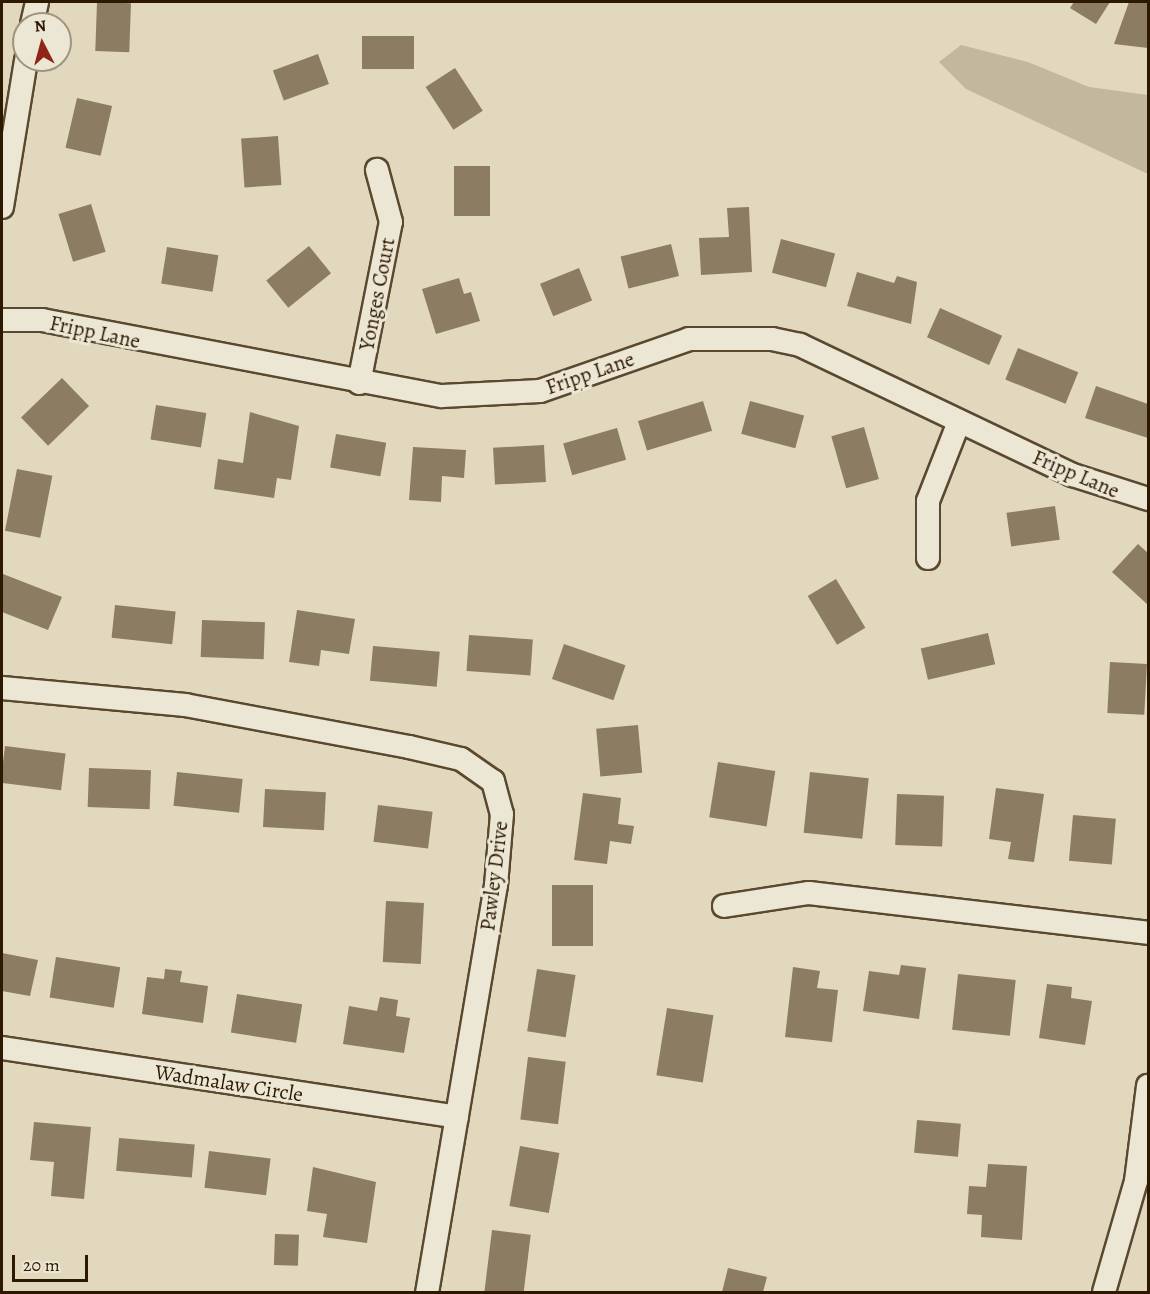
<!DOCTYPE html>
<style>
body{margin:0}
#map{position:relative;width:1150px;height:1294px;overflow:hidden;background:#e2d8bd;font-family:Alegreya,serif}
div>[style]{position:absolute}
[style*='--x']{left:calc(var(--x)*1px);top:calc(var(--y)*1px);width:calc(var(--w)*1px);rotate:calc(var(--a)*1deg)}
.green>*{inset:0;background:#c3b79d}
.building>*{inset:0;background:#8b7c62;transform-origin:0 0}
.roads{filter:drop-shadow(2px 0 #5a482f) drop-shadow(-2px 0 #5a482f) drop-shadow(0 2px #5a482f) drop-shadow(0 -2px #5a482f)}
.minor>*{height:22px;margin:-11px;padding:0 11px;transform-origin:11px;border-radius:11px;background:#ece6d4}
span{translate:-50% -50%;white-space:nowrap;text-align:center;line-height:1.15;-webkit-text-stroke:6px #ece6d4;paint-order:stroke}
.street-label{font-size:21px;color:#2d1800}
.frame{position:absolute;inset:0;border:3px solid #2d1800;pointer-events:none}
.north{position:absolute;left:12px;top:12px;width:60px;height:60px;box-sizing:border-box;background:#ece6d4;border:2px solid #a0947f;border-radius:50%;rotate:354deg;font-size:16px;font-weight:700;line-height:24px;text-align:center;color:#2d1800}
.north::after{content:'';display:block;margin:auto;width:21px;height:27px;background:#8f2418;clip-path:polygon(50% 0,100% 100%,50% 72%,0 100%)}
.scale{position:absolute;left:12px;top:1255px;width:76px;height:27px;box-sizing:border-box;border:3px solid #2d1800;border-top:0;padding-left:8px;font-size:18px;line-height:21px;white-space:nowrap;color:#2d1800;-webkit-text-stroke:4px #ece6d4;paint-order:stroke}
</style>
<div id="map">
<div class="green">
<div style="clip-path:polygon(961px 45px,1028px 62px,1089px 87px,1148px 95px,1148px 174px,966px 89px,939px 62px)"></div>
</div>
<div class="building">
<div style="left:97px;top:2px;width:34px;height:49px;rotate:2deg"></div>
<div style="clip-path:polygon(1074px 2px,1110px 2px,1096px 24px,1070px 8px)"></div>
<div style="clip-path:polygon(1129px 2px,1148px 2px,1148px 48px,1114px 44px)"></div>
<div style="left:362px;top:36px;width:52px;height:33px"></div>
<div style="left:318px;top:54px;width:32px;height:48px;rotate:70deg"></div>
<div style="left:455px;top:68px;width:51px;height:35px;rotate:57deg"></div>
<div style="left:77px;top:98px;width:36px;height:51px;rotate:13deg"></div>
<div style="left:278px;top:136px;width:49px;height:37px;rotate:86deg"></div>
<div style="left:454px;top:166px;width:36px;height:50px"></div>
<div style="left:91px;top:204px;width:50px;height:34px;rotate:73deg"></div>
<div style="clip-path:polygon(749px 207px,752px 272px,701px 275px,699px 238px,729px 237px,727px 208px)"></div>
<div style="left:781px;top:239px;width:56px;height:35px;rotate:15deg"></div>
<div style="left:671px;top:244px;width:33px;height:52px;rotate:76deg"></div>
<div style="left:309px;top:246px;width:35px;height:55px;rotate:51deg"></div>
<div style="left:167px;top:247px;width:52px;height:37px;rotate:9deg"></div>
<div style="left:579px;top:268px;width:35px;height:42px;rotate:68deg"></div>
<div style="clip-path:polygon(857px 272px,894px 283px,897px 276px,917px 282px,911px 324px,847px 306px)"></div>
<div style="clip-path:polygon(459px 278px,464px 294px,471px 292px,480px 321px,436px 334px,422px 289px)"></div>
<div style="left:940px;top:308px;width:68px;height:32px;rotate:24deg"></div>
<div style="left:1018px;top:348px;width:65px;height:34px;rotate:22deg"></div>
<div style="left:62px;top:378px;width:39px;height:57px;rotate:46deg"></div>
<div style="clip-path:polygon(1096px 386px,1148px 404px,1148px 438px,1085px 418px)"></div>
<div style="left:703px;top:401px;width:31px;height:68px;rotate:73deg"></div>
<div style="left:750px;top:401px;width:56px;height:34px;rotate:15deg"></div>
<div style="left:156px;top:405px;width:51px;height:35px;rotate:9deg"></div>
<div style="clip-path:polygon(250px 412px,299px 426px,291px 480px,277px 478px,274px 498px,214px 489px,218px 459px,243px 463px)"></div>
<div style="left:864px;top:427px;width:54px;height:34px;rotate:74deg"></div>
<div style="left:617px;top:428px;width:33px;height:56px;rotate:74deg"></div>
<div style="left:336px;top:434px;width:51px;height:34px;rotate:10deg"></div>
<div style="left:544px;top:445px;width:37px;height:51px;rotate:87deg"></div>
<div style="clip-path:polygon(413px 447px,466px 450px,464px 478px,442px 476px,441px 502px,409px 500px)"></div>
<div style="left:17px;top:469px;width:36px;height:63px;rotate:11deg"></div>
<div style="left:1055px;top:506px;width:34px;height:49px;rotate:82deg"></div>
<div style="clip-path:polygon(1138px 544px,1148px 553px,1148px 605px,1112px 572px)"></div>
<div style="clip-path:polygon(3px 574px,62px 597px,48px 630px,2px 612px)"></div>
<div style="left:836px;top:579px;width:57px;height:33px;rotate:59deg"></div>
<div style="left:115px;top:605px;width:61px;height:33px;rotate:6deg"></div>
<div style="clip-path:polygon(297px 610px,355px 619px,349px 654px,321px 650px,319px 666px,289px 662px)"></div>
<div style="left:202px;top:620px;width:63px;height:37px;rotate:2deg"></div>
<div style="left:988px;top:633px;width:32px;height:69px;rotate:77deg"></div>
<div style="left:469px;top:635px;width:64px;height:36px;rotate:4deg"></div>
<div style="left:564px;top:644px;width:65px;height:37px;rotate:19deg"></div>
<div style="left:373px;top:646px;width:67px;height:35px;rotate:5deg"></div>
<div style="left:1110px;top:662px;width:37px;height:51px;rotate:3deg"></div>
<div style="left:638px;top:725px;width:48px;height:42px;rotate:85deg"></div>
<div style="left:5px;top:746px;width:61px;height:37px;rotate:7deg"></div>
<div style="left:718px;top:762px;width:58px;height:56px;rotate:9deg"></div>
<div style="left:89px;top:768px;width:62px;height:39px;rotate:2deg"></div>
<div style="left:177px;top:772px;width:66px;height:34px;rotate:6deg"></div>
<div style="left:810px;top:772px;width:59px;height:61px;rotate:6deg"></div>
<div style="clip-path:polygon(996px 788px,1044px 794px,1034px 862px,1008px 859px,1011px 842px,989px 839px)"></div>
<div style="left:265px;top:789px;width:61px;height:38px;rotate:3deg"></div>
<div style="clip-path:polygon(583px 793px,621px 798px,618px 824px,634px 826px,631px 844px,610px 841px,607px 864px,574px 860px)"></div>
<div style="left:897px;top:794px;width:47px;height:51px;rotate:2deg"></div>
<div style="left:378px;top:805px;width:55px;height:37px;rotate:7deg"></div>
<div style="left:1073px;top:815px;width:43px;height:46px;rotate:5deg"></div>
<div style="left:552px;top:885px;width:41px;height:61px"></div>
<div style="left:386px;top:901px;width:38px;height:61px;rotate:3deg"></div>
<div style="clip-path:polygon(2px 953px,38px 960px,30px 996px,2px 991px)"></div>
<div style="left:56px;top:957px;width:65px;height:41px;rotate:9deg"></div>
<div style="clip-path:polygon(901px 965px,926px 968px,919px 1019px,863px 1011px,869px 971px,899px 975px)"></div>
<div style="clip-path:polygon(793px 967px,820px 971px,817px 988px,838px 990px,832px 1042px,785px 1037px)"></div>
<div style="clip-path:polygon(165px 969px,182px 971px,180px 982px,208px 986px,203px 1023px,142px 1014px,147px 977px,164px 979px)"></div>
<div style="left:537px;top:969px;width:39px;height:63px;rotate:9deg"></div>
<div style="left:958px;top:974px;width:58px;height:56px;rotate:6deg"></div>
<div style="clip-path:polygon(1047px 984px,1072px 987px,1071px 998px,1092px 1001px,1085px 1045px,1039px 1038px)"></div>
<div style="left:237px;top:994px;width:66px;height:39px;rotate:9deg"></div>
<div style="clip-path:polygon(380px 997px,398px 1000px,396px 1016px,410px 1018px,404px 1053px,343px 1044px,349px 1006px,377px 1011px)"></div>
<div style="left:667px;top:1008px;width:47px;height:68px;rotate:9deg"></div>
<div style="left:528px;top:1057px;width:38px;height:63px;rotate:7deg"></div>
<div style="left:917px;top:1120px;width:44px;height:33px;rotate:5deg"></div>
<div style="clip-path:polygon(34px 1122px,91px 1127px,84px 1199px,51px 1196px,54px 1162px,30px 1160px)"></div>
<div style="left:119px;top:1138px;width:76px;height:33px;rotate:5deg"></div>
<div style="left:520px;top:1146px;width:40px;height:61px;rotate:10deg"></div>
<div style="left:209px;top:1151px;width:62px;height:37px;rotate:7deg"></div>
<div style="clip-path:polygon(988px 1164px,1027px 1166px,1022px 1240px,981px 1237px,982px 1215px,967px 1214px,969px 1186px,986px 1187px)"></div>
<div style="clip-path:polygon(313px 1167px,376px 1182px,367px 1243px,323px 1237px,327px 1214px,307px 1211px)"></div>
<div style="left:492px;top:1230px;width:39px;height:62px;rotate:7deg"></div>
<div style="left:275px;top:1234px;width:24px;height:31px;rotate:2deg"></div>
<div style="clip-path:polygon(728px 1268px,767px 1277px,763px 1292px,722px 1292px)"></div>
</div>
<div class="roads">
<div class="minor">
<div style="--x:32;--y:24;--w:23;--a:-77"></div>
<div style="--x:2;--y:207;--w:149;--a:-80.7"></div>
<div style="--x:2;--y:320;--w:40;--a:0"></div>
<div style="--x:42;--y:320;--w:407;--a:10.8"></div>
<div style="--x:442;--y:396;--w:98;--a:-2.9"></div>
<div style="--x:540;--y:391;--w:158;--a:-19.2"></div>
<div style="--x:689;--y:339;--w:83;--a:0"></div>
<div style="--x:772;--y:339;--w:29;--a:12"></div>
<div style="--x:800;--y:345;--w:302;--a:25.5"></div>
<div style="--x:1073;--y:475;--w:79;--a:17.7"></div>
<div style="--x:359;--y:383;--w:164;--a:-78.8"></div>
<div style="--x:391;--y:222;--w:54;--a:-105.1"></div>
<div style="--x:928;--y:558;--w:57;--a:-90"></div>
<div style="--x:928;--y:501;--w:85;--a:-68.6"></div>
<div style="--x:2;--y:688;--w:184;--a:5.3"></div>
<div style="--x:185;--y:705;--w:228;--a:10.6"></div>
<div style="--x:409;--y:747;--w:53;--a:13"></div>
<div style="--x:461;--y:759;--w:39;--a:35"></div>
<div style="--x:493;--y:781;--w:34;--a:75"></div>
<div style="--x:502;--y:814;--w:71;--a:94.8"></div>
<div style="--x:496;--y:885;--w:413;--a:99.6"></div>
<div style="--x:724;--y:906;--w:86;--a:-8.7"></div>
<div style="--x:809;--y:893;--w:341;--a:6.7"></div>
<div style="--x:2;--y:1048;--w:460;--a:8.6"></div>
<div style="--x:1104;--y:1292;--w:116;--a:-73.9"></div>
<div style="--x:1136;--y:1181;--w:96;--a:-82.8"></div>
</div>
</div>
<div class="street-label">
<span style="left:377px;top:294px;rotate:-79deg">Yonges Court</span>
<span style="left:95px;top:332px;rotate:12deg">Fripp Lane</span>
<span style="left:590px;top:373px;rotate:-19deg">Fripp Lane</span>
<span style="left:1076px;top:474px;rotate:23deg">Fripp Lane</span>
<span style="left:494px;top:876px;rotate:-83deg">Pawley Drive</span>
<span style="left:229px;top:1083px;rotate:9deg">Wadmalaw Circle</span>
</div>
<div class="frame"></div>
<div class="north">N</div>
<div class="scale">20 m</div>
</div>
